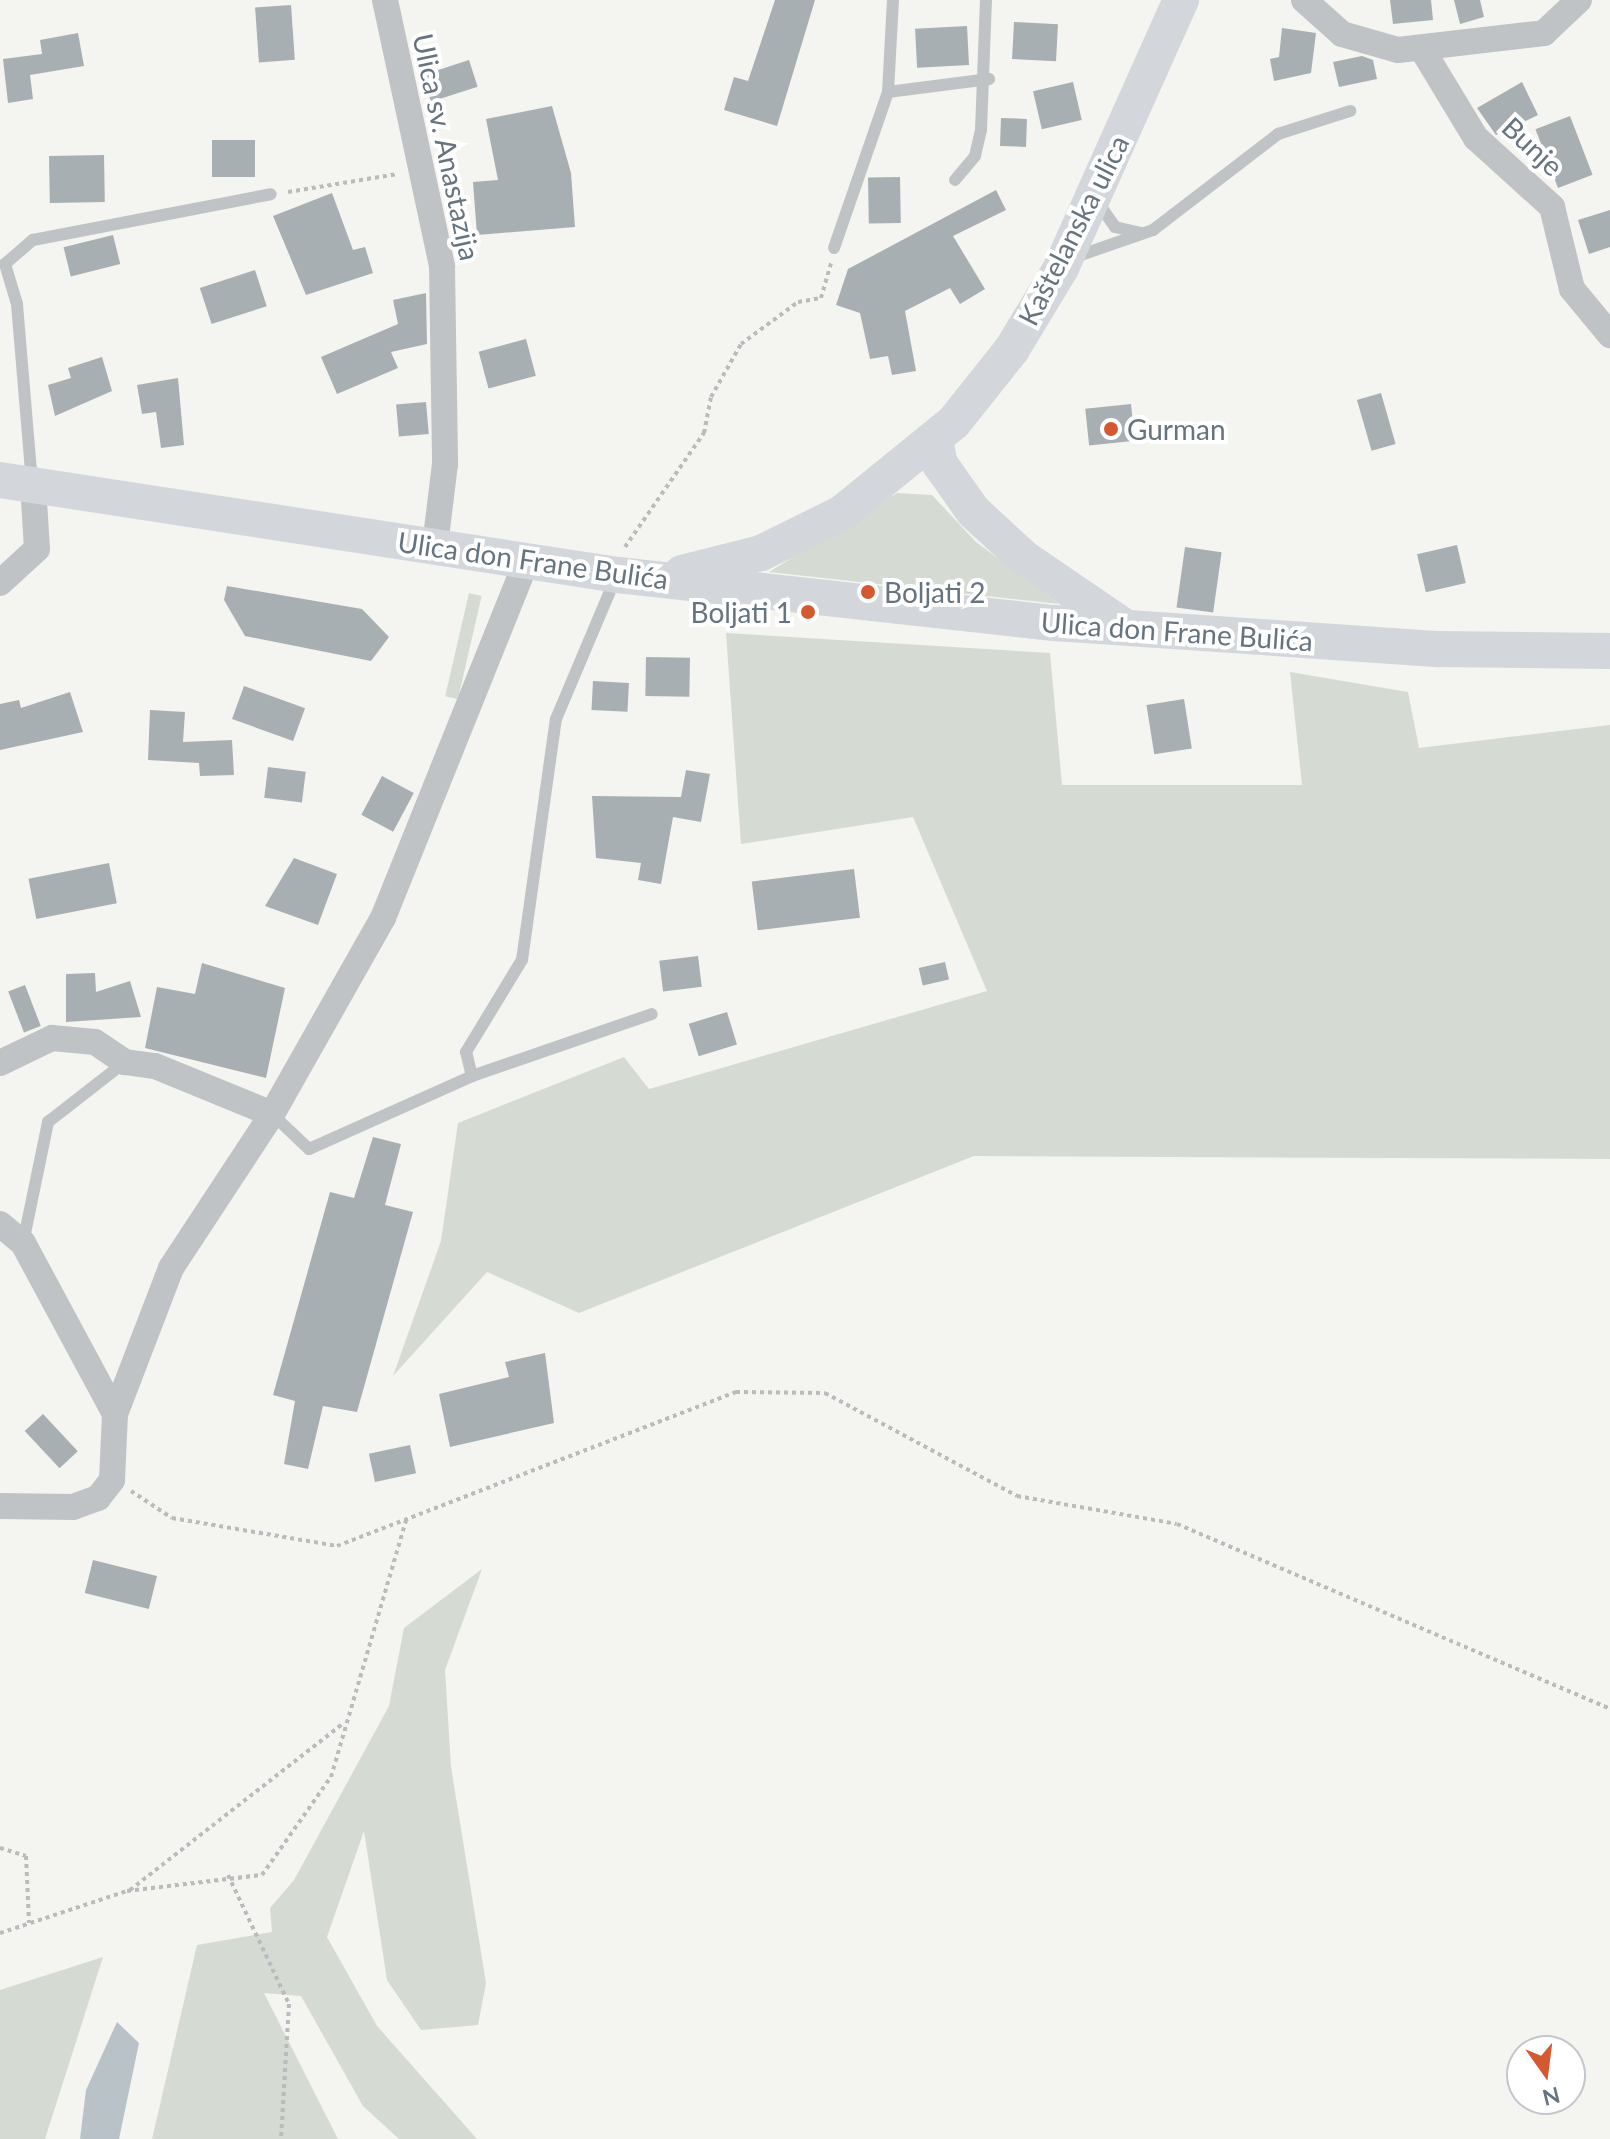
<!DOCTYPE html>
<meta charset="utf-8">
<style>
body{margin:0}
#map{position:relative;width:1610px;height:2139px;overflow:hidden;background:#f4f4f1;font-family:Lato,sans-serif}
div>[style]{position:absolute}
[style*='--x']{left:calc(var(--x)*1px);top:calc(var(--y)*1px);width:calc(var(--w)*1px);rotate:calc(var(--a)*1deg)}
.green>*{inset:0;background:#d5dbd2;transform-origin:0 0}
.water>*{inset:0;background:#b9c3c7}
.building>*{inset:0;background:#a8afb3;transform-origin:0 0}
.path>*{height:4px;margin-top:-2px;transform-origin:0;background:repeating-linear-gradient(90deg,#b9bbbd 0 4px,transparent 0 8px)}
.lane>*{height:12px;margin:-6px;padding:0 6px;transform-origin:6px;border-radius:6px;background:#c0c3c6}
.street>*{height:26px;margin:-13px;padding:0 13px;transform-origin:13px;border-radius:13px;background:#c0c3c6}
.secondary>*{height:36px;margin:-18px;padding:0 18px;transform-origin:18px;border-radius:18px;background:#d3d7db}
.dots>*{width:22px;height:22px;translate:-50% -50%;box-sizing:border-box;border:4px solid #fff;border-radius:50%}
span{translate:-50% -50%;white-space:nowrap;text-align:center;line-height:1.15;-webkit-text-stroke:8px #fff;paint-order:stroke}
.street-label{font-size:28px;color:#66747f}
.poi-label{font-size:28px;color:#66747f}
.left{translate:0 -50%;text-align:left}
.right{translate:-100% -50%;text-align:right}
.north{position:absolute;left:1506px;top:2035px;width:80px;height:80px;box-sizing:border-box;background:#fff;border:2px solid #c2c7cc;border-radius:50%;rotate:166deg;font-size:22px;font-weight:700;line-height:32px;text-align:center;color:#66747f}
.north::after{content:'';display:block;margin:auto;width:28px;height:36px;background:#d45931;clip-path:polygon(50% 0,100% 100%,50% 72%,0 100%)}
</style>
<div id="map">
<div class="green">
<div style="clip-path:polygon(897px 493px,932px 495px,976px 542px,1059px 604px,769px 572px)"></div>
<div style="left:469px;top:593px;width:13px;height:106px;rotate:13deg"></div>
<div style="clip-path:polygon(726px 633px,1050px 653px,1062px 785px,1302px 785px,1290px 672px,1408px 692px,1419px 748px,1610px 725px,1610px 1159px,974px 1156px,579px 1313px,487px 1272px,393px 1376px,441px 1241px,458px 1123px,624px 1057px,649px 1089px,987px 991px,913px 817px,741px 844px)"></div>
<div style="clip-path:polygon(482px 1569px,445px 1670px,451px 1767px,486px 1983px,478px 2025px,421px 2030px,387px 1980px,364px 1831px,327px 1937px,377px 2026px,477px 2139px,399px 2139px,363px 2106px,301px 1996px,264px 1993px,338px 2139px,152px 2139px,197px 1945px,272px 1932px,270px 1908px,294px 1880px,389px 1706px,404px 1628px)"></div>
<div style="clip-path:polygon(103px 1957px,45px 2139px,0 2139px,0 1990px)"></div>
</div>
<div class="water">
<div style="clip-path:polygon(117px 2022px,139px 2043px,119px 2139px,80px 2139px,86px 2090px)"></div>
</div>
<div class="building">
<div style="clip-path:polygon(775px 0,815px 0,777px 126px,724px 110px,734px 77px,748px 81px)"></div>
<div style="clip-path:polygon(1390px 0,1431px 0,1433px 20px,1393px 24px)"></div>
<div style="clip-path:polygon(1454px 0,1480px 0,1484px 17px,1460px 24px)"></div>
<div style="left:291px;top:5px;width:55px;height:36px;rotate:86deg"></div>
<div style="left:1014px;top:22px;width:44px;height:37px;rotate:3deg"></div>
<div style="left:967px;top:26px;width:39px;height:52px;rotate:87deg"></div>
<div style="clip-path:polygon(1282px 28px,1316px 33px,1311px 73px,1274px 81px,1270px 59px,1279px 57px)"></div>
<div style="clip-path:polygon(78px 33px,84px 66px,30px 75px,33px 99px,8px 103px,3px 59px,42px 54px,40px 40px)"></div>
<div style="clip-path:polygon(1362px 56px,1373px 60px,1377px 79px,1339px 87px,1333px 62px)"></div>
<div style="left:469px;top:60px;width:28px;height:49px;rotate:72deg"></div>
<div style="left:1073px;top:82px;width:39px;height:41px;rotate:77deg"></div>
<div style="clip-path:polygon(1522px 82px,1538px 115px,1496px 135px,1477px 108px)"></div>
<div style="clip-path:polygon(552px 106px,571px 173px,575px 227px,477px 235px,473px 182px,498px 180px,486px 119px)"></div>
<div style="left:1570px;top:116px;width:63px;height:37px;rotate:69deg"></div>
<div style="left:1001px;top:118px;width:26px;height:28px;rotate:2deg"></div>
<div style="left:212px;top:140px;width:43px;height:37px"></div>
<div style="left:104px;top:155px;width:47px;height:55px;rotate:89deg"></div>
<div style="left:900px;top:177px;width:46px;height:32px;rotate:89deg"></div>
<div style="clip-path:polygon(996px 190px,1006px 210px,953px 236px,985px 289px,960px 304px,950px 288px,905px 311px,916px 371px,892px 375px,888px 356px,870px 359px,860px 313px,836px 305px,848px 269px)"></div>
<div style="clip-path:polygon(332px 193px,353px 250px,365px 247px,373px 273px,306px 295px,273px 216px)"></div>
<div style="clip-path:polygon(1610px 210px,1610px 247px,1589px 254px,1578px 220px)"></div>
<div style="left:113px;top:235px;width:30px;height:51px;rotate:76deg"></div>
<div style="left:255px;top:270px;width:38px;height:58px;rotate:72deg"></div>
<div style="clip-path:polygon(426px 293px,427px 344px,391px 352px,398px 368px,337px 394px,321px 357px,398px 324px,393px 300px)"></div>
<div style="left:526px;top:339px;width:38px;height:49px;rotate:75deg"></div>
<div style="clip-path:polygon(102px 357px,112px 391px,55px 416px,48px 385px,71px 378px,68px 368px)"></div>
<div style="clip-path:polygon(178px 378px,184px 445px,161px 448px,156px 412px,142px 414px,137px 385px)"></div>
<div style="left:1381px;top:393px;width:53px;height:25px;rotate:74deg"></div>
<div style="left:426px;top:402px;width:32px;height:30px;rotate:85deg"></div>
<div style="left:1131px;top:404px;width:37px;height:46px;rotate:84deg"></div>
<div style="left:1457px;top:545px;width:39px;height:41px;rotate:77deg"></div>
<div style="left:1185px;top:547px;width:37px;height:61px;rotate:8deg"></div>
<div style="clip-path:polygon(227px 586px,362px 609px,389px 637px,371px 661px,245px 636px,224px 600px)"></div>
<div style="left:646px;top:657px;width:44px;height:39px;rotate:1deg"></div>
<div style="left:593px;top:681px;width:36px;height:29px;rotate:3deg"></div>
<div style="left:244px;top:686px;width:65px;height:35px;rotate:20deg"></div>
<div style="clip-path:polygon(70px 692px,83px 732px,0 750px,0 704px,19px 700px,21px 708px)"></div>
<div style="left:1184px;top:699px;width:50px;height:38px;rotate:81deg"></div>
<div style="clip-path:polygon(150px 710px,185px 712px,183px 742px,232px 740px,234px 775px,200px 776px,199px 763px,148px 760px)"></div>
<div style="left:268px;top:767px;width:38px;height:31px;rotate:7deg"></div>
<div style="clip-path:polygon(686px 770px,710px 774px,701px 822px,673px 817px,661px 884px,638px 880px,641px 863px,596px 858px,592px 796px,681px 797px)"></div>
<div style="left:382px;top:776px;width:36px;height:44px;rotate:28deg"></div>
<div style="clip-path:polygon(294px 858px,337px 874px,318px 925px,265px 906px)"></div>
<div style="left:109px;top:863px;width:41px;height:82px;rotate:79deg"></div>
<div style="left:854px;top:869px;width:49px;height:103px;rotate:83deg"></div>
<div style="left:698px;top:956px;width:31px;height:39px;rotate:83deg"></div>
<div style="left:945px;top:962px;width:18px;height:27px;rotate:77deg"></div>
<div style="clip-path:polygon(202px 963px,285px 988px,266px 1078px,145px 1048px,157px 987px,195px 994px)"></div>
<div style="clip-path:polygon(95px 973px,96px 992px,130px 981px,141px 1017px,66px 1022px,66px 974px)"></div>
<div style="left:25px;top:985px;width:44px;height:18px;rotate:69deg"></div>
<div style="left:727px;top:1012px;width:34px;height:40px;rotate:73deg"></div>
<div style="clip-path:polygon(373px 1137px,401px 1144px,385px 1205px,413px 1212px,357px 1412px,323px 1406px,308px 1469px,284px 1464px,295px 1401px,273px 1395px,330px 1192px,354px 1198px)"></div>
<div style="clip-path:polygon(545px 1353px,554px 1423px,450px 1447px,439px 1394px,509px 1377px,505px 1362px)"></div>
<div style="left:43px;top:1414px;width:51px;height:25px;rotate:47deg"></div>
<div style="left:410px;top:1445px;width:29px;height:42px;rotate:78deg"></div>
<div style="left:93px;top:1560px;width:66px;height:34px;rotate:14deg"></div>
</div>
<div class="path">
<div style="--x:288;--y:192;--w:111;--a:-9.3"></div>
<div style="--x:625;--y:547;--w:139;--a:-55.3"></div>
<div style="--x:704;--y:433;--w:37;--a:-79"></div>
<div style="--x:711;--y:397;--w:61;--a:-60.5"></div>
<div style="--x:741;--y:344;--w:71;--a:-36.4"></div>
<div style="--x:798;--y:302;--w:23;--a:-10"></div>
<div style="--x:821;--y:298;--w:37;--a:-74"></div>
<div style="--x:131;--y:1491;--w:49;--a:33.4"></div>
<div style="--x:172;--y:1518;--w:167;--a:9.6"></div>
<div style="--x:337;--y:1546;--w:428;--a:-21.1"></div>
<div style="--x:736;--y:1392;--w:89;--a:0.6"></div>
<div style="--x:825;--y:1393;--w:218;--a:28.2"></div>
<div style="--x:1017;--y:1496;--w:162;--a:9.9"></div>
<div style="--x:1177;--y:1524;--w:471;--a:23.1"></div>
<div style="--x:0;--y:1848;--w:27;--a:17"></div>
<div style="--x:26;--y:1856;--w:67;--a:87.4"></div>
<div style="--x:228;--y:1875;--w:143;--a:64.7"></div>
<div style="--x:289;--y:2004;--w:135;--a:93.4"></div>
<div style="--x:130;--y:1890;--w:271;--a:-38"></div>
<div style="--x:0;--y:1933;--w:134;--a:-18.3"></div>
<div style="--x:127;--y:1891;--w:136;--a:-6.8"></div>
<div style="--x:262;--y:1875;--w:120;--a:-54.9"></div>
<div style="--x:331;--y:1777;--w:271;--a:-73.7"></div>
</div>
<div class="lane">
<div style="--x:888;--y:92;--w:102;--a:-7.3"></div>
<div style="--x:955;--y:180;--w:31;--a:-50"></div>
<div style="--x:975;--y:156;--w:27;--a:-77"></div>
<div style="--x:981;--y:130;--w:130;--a:-87.8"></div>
<div style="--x:1099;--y:204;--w:28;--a:55"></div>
<div style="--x:1115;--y:227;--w:28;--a:13"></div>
<div style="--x:834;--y:248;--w:165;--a:-70.9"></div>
<div style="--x:888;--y:92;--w:92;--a:-86.9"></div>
<div style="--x:1075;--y:257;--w:83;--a:-19.1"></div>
<div style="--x:1153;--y:230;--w:158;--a:-37.5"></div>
<div style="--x:1278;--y:134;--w:76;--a:-17.7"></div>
<div style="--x:32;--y:483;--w:180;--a:-94.8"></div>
<div style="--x:17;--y:304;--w:42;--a:-106.7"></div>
<div style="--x:5;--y:264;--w:37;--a:-41"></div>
<div style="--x:33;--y:240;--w:242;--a:-10.9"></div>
<div style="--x:472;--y:1076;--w:25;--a:-104"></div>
<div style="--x:466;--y:1052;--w:108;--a:-58.7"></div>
<div style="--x:522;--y:960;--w:243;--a:-82"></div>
<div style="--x:556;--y:719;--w:154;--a:-67.1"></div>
<div style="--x:272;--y:1114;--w:51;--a:43.4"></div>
<div style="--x:309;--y:1149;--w:179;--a:-24.1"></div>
<div style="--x:472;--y:1076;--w:190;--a:-19"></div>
<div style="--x:23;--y:1243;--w:124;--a:-78.3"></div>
<div style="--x:48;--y:1122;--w:98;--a:-37.9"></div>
</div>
<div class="street">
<div style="--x:385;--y:0;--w:273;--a:77.9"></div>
<div style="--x:442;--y:267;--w:197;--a:89.1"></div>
<div style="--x:445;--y:464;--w:83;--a:97"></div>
<div style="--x:1304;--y:0;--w:51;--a:41.8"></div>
<div style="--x:1342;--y:34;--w:58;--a:15.9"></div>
<div style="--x:1398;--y:50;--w:147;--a:-6.6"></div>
<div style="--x:1544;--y:33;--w:48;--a:-43.3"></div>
<div style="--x:1422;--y:49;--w:104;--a:58.8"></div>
<div style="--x:1476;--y:138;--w:103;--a:42.2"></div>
<div style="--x:1552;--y:207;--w:84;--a:76.3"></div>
<div style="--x:1572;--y:289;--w:60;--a:50.4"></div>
<div style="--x:0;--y:583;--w:50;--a:-42.6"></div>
<div style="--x:37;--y:549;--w:64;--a:-93.6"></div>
<div style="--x:0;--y:1063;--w:58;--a:-25.7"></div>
<div style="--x:52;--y:1038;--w:43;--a:5.3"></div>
<div style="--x:95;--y:1042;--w:36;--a:34"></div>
<div style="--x:125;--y:1062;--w:30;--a:8"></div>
<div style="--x:155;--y:1066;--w:126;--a:22.3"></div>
<div style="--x:0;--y:1224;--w:30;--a:40"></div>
<div style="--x:23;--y:1243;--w:194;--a:61.7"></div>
<div style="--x:0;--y:1506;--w:73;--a:0.8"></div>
<div style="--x:73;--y:1507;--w:27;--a:-20"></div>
<div style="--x:98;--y:1498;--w:23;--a:-52"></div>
<div style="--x:112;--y:1480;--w:66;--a:-87.4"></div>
<div style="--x:115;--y:1414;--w:156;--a:-69"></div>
<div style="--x:171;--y:1268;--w:184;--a:-56.7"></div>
<div style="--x:272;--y:1114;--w:225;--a:-60.5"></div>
<div style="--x:383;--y:918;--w:387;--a:-68.1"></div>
</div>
<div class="secondary">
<div style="--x:935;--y:441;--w:24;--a:78"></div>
<div style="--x:940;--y:464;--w:57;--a:54.9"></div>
<div style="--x:973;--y:511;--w:69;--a:42.7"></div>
<div style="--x:1024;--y:558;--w:122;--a:34.3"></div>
<div style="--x:0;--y:480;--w:625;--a:8.74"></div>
<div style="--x:618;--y:575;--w:440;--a:6.3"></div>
<div style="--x:1055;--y:623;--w:385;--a:3.9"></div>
<div style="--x:1439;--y:649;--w:171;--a:0.7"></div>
<div style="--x:682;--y:573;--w:81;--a:-14.2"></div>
<div style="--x:761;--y:553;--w:90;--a:-26.3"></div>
<div style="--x:842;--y:513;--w:144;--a:-39.1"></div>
<div style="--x:954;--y:422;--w:93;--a:-51.5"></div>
<div style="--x:1012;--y:349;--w:95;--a:-58.8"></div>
<div style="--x:1061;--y:268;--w:294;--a:-65.9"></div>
</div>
<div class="dots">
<div style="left:1111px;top:429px;background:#d45931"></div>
<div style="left:868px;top:592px;background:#d45931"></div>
<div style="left:808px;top:612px;background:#d45931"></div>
</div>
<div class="street-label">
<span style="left:1533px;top:146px;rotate:43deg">Bunje</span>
<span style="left:447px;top:147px;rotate:78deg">Ulica sv. Anastazija</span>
<span style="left:1073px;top:230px;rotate:-63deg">Kaštelanska ulica</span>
<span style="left:533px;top:560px;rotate:8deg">Ulica don Frane Bulića</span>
<span style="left:1177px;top:631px;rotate:4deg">Ulica don Frane Bulića</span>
</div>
<div class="poi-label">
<span class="left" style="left:1127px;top:429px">Gurman</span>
<span class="left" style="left:884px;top:592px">Boljati 2</span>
<span class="right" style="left:792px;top:612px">Boljati 1</span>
</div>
<div class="north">N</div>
</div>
